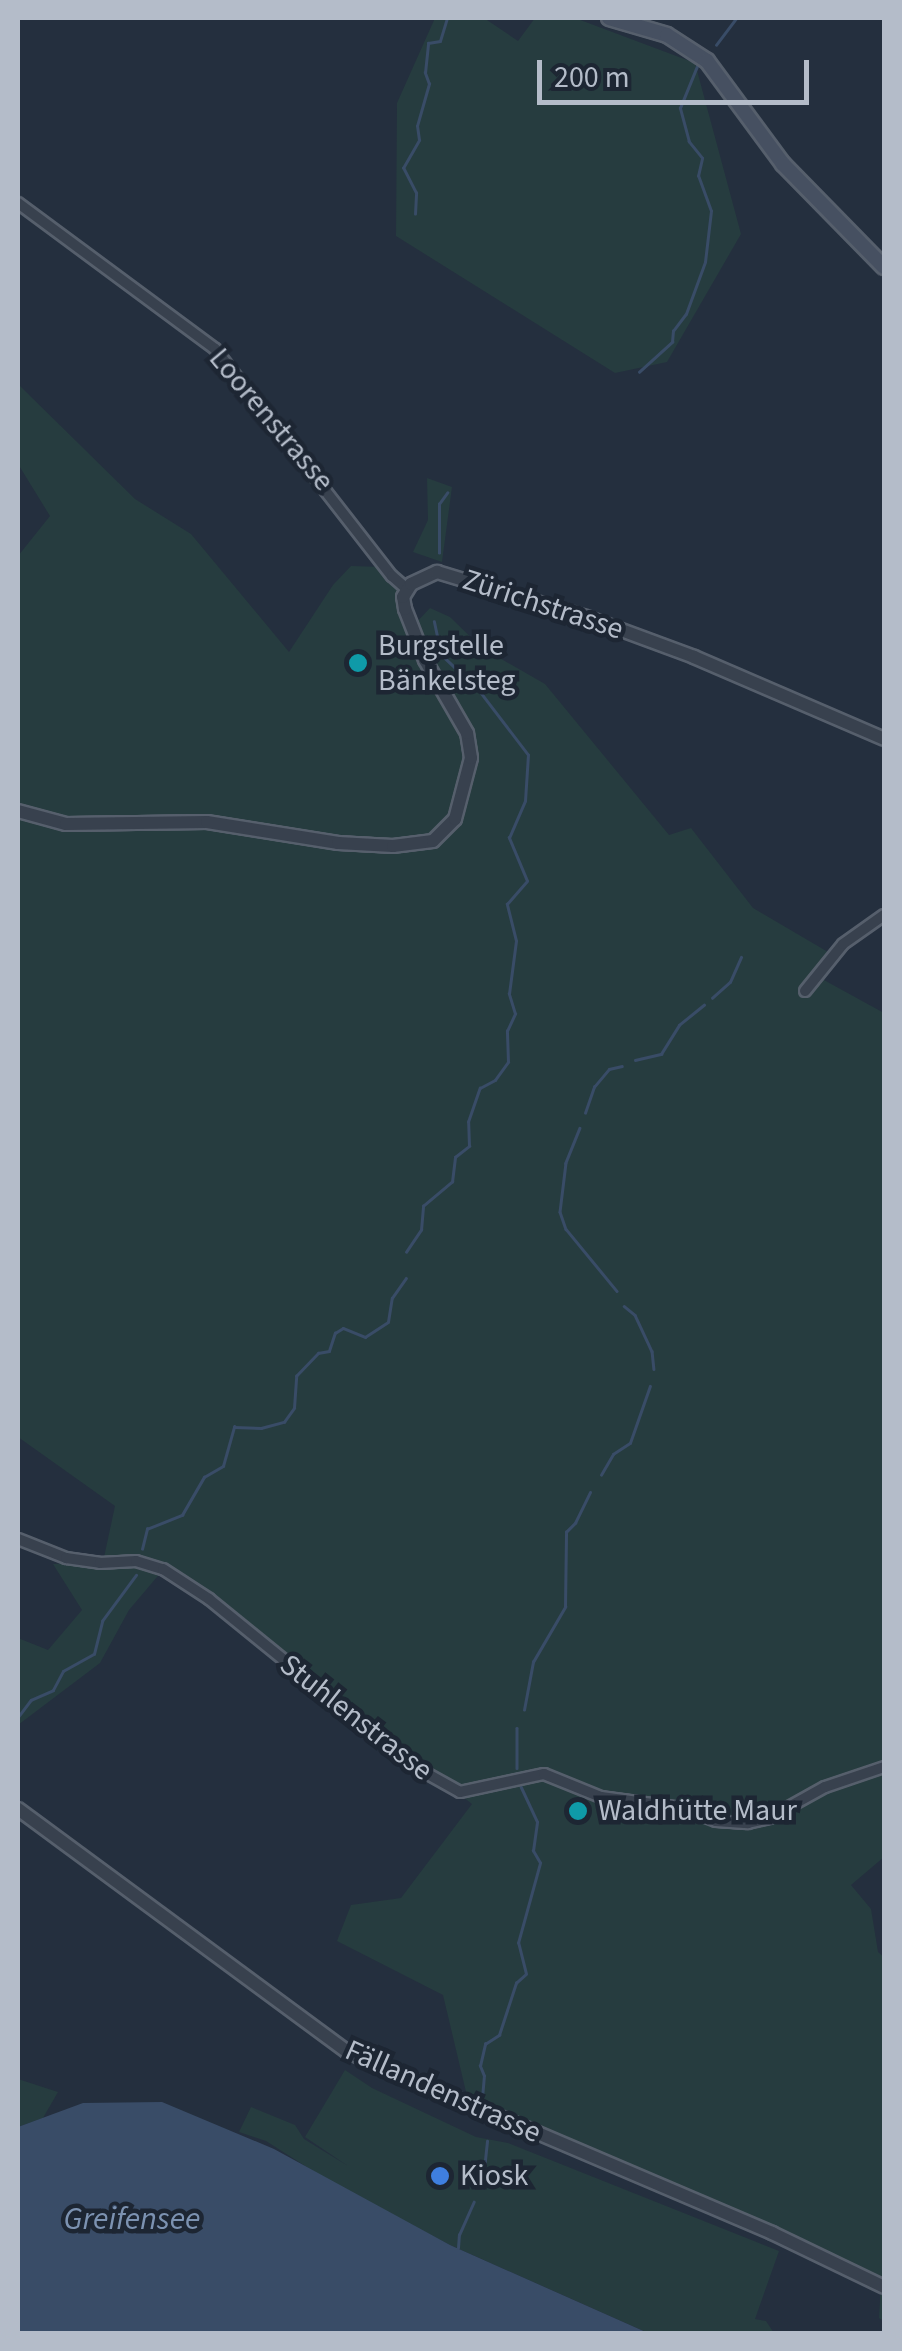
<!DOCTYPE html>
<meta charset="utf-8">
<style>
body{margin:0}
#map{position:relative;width:902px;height:2351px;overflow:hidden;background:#242f3e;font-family:"Source Sans 3",sans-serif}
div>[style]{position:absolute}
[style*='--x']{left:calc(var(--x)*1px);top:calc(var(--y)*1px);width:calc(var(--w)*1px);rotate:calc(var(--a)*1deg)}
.green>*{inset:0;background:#263c3f}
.water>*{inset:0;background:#394c67}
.stream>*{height:2.5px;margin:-1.25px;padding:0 1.25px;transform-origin:1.25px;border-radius:1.25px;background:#394c67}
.roads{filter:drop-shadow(2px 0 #565f6c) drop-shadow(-2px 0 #565f6c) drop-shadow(0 2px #565f6c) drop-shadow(0 -2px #565f6c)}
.minor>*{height:10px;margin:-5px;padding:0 5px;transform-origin:5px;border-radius:5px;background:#38414e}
.tertiary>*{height:12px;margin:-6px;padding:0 6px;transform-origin:6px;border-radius:6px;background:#38414e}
.secondary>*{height:14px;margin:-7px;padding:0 7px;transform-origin:7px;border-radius:7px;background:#465061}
.dots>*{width:28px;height:28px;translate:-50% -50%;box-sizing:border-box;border:5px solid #1d2633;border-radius:50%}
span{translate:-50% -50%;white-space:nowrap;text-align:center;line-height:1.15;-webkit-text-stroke:9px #1d2633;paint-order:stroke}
.street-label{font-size:30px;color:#b4bcc9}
.poi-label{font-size:30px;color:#b4bcc9}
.left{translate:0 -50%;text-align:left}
.water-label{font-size:32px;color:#7c92b1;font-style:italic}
.frame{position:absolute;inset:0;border:20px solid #b4bcc9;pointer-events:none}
.scale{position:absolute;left:537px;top:60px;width:272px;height:45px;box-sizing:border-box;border:5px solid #b4bcc9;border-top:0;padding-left:12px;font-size:30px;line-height:35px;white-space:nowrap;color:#b4bcc9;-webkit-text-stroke:8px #1d2633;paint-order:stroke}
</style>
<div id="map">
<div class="green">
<div style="clip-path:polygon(435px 18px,484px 18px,518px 41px,535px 18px,575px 18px,695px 63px,741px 234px,667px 362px,615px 373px,396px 236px,397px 103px)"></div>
<div style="clip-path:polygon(18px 384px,135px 499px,191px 534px,289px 652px,333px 585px,351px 566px,381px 567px,395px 583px,411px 628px,430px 608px,450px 617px,482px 648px,545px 684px,669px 835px,691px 828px,753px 908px,828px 952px,813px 974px,884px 1013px,884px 1857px,851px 1885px,871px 1909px,878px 1952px,884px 1957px,884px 2321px,879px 2318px,881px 2283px,467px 2096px,443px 1995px,337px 1941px,351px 1905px,401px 1898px,472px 1804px,168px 1564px,129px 1610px,100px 1663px,18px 1725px,18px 1638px,48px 1650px,82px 1610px,53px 1564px,103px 1562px,115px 1506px,18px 1437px,18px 556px,50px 516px,18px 464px)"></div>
<div style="clip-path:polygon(427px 478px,452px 487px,442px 562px,413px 552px,428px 520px)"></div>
<div style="clip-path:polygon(345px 2070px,372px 2088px,476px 2137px,508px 2143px,779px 2251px,755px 2319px,766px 2321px,774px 2333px,648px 2333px,450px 2245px,335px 2185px,266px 2141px,239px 2132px,251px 2107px,295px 2125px,304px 2139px,348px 2166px,305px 2137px)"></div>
<div style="clip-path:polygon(18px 2079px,58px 2092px,43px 2118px,18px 2127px)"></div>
</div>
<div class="water">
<div style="clip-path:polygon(162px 2102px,274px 2149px,450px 2245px,648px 2333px,18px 2333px,18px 2127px,83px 2103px)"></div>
</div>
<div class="stream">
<div style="--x:716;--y:45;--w:34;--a:-53"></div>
<div style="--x:415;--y:214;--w:21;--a:-87"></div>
<div style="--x:416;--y:193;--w:28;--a:-117"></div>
<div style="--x:403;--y:168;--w:32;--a:-60"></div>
<div style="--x:419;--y:140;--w:14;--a:-98"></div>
<div style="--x:417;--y:126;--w:44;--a:-74.1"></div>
<div style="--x:429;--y:84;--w:12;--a:-110"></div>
<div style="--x:425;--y:73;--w:30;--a:-84"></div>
<div style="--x:428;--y:43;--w:12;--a:-9"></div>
<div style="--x:440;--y:41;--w:24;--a:-73"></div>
<div style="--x:639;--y:372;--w:45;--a:-42.3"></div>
<div style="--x:672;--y:342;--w:11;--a:-85"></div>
<div style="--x:673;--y:331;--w:21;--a:-53"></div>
<div style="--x:686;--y:314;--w:55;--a:-69.9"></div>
<div style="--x:705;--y:262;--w:51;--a:-83.3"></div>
<div style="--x:711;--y:211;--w:37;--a:-110"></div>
<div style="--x:698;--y:176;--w:18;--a:-77"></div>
<div style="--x:702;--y:158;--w:21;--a:-129"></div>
<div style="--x:689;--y:142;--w:35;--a:-105"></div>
<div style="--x:680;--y:108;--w:48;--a:-67.8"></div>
<div style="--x:439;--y:553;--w:49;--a:-90"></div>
<div style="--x:439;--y:504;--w:14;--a:-54"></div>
<div style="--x:712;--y:998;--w:24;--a:-42"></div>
<div style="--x:730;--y:982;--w:27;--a:-66"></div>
<div style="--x:635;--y:1060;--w:27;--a:-13"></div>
<div style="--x:661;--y:1054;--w:34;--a:-58"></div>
<div style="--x:679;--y:1025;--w:32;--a:-39"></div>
<div style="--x:585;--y:1113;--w:28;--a:-71"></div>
<div style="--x:594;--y:1087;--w:23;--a:-50"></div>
<div style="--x:609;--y:1069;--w:13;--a:-13"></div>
<div style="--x:580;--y:1128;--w:38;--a:112"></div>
<div style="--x:566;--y:1163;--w:49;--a:97"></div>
<div style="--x:560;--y:1212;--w:18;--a:71"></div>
<div style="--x:566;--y:1229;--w:80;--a:50.6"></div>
<div style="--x:406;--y:1252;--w:27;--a:-56"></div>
<div style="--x:421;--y:1230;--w:24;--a:-85"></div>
<div style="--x:423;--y:1206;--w:38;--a:-40"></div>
<div style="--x:452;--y:1182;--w:25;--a:-83"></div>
<div style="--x:455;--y:1157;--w:18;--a:-38"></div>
<div style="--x:469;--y:1146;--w:24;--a:-92"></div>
<div style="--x:468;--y:1122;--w:36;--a:-71"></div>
<div style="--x:480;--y:1088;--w:17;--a:-28"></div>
<div style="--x:495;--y:1080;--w:22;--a:-54"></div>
<div style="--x:508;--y:1062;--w:31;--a:-92"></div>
<div style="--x:507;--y:1031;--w:19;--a:-65"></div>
<div style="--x:515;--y:1014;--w:21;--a:-107"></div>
<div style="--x:509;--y:994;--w:53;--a:-82.5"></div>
<div style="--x:516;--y:941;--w:38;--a:-104"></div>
<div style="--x:507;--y:904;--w:30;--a:-49"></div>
<div style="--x:527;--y:881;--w:47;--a:-112.7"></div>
<div style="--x:509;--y:838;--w:40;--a:-66.6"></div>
<div style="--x:525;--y:801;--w:46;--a:-86.3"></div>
<div style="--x:528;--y:755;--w:81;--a:-127.4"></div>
<div style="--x:479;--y:691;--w:52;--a:-136.5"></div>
<div style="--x:441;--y:655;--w:34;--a:-102"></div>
<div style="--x:624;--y:1306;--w:14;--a:39"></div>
<div style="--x:635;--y:1315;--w:40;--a:65"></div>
<div style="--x:652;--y:1351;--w:18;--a:84"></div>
<div style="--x:601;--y:1475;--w:24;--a:-60"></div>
<div style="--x:613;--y:1454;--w:20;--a:-33"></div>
<div style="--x:630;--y:1443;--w:60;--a:-70.7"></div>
<div style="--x:142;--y:1549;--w:21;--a:-76"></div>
<div style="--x:147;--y:1529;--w:38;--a:-22"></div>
<div style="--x:182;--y:1515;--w:44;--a:-59.9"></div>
<div style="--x:204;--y:1477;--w:22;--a:-30"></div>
<div style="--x:223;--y:1466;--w:41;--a:-74.2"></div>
<div style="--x:234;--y:1427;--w:27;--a:2"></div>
<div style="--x:261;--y:1428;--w:24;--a:-15"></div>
<div style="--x:284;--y:1422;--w:17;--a:-54"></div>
<div style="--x:294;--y:1408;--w:32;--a:-86"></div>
<div style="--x:296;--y:1376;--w:32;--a:-46"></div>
<div style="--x:318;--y:1353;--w:11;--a:-10"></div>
<div style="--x:329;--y:1351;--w:19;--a:-72"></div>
<div style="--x:335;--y:1333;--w:9;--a:-32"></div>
<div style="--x:343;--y:1328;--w:24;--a:22"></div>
<div style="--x:365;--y:1337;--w:27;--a:-33"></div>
<div style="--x:388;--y:1322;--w:24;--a:-81"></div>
<div style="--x:392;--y:1298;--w:24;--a:-55"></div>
<div style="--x:524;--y:1710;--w:49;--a:-79.4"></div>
<div style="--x:533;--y:1662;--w:64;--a:-59.8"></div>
<div style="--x:565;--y:1607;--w:75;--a:-89.2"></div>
<div style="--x:566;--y:1532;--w:13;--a:-45"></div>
<div style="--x:575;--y:1523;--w:34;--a:-64"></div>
<div style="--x:18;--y:1717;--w:21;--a:-53"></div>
<div style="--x:31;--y:1700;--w:24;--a:-24"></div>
<div style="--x:53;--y:1690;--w:21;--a:-62"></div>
<div style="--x:63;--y:1671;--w:35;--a:-29"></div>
<div style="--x:94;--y:1654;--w:34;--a:-76"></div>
<div style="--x:102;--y:1621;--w:57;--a:-53.5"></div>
<div style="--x:517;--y:1728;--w:40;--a:90"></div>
<div style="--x:482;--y:2098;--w:22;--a:-85"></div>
<div style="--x:484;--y:2076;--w:11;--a:-112"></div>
<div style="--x:480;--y:2066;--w:23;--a:-77"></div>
<div style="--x:485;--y:2044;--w:17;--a:-33"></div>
<div style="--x:499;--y:2035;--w:55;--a:-71.9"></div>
<div style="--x:516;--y:1983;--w:13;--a:-42"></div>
<div style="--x:526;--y:1974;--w:32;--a:-104"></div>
<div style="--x:518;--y:1943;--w:83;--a:-74.6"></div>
<div style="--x:540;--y:1863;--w:14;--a:-120"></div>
<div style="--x:533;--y:1851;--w:29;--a:-82"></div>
<div style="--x:537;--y:1822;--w:38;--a:-115"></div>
<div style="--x:482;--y:2188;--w:47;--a:-83.9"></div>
<div style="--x:458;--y:2248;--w:13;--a:-86"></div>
<div style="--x:459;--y:2235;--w:36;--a:-66"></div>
</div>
<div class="roads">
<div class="minor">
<div style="--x:18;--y:203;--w:245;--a:36.5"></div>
<div style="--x:215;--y:349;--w:288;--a:52.1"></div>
<div style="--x:392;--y:576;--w:20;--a:41"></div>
<div style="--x:805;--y:991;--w:60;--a:-51"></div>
<div style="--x:843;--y:944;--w:50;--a:-35.3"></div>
<div style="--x:18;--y:1539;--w:52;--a:21.6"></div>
<div style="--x:66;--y:1558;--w:34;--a:8"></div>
<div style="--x:100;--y:1563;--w:36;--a:-3"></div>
<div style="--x:136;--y:1561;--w:28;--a:17"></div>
<div style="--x:163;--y:1569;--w:55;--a:33.1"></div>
<div style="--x:209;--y:1599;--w:268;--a:39.1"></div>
<div style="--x:417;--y:1768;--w:49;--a:29.2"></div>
<div style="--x:460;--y:1792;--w:86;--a:-12.1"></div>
<div style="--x:544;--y:1774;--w:61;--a:22"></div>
<div style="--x:601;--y:1797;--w:82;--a:7.7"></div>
<div style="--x:682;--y:1808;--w:36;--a:21"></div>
<div style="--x:716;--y:1821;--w:32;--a:4"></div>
<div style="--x:748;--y:1823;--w:22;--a:-13"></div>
<div style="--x:769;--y:1818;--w:64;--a:-29"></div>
<div style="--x:825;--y:1787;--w:62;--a:-18.7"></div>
</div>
<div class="tertiary">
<div style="--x:18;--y:811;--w:50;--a:15.2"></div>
<div style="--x:66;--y:824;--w:141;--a:-0.8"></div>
<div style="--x:207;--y:822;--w:133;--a:9.1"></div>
<div style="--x:338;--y:843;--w:55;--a:3.1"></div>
<div style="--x:393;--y:846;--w:40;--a:-7.1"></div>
<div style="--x:433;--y:841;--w:31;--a:-45"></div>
<div style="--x:455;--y:819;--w:63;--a:-75.3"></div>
<div style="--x:471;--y:758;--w:25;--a:-99"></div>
<div style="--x:467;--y:733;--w:84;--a:-119.9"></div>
<div style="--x:425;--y:660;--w:55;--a:-111.4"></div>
<div style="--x:405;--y:609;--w:12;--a:-99"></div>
<div style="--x:403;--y:597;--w:15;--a:-58"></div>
<div style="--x:411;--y:584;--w:29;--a:-25"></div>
<div style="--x:437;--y:572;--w:156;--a:16.8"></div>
<div style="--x:586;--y:617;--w:115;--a:20.3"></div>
<div style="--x:694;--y:657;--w:207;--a:23.3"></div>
<div style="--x:18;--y:1809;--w:410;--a:36.4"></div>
<div style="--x:348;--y:2052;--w:461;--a:23.1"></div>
<div style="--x:772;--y:2233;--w:124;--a:25.7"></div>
</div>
<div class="secondary">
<div style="--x:609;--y:18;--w:60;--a:16.3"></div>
<div style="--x:667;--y:35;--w:48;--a:33"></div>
<div style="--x:707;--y:61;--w:128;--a:53.6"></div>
<div style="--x:783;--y:164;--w:144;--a:45.6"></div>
</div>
</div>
<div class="dots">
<div style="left:358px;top:663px;background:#0f9aa8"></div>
<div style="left:578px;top:1811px;background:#0f9aa8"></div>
<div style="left:440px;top:2176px;background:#3f7fe0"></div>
</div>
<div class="street-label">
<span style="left:271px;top:420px;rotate:50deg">Loorenstrasse</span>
<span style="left:543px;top:605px;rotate:18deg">Zürichstrasse</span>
<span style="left:356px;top:1718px;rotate:38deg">Stuhlenstrasse</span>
<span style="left:443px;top:2092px;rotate:24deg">Fällandenstrasse</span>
</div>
<div class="poi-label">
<span class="left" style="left:378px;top:663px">Burgstelle<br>Bänkelsteg</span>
<span class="left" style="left:598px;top:1811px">Waldhütte Maur</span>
<span class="left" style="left:460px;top:2176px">Kiosk</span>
</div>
<div class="water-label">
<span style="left:132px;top:2219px">Greifensee</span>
</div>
<div class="frame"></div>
<div class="scale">200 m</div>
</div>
